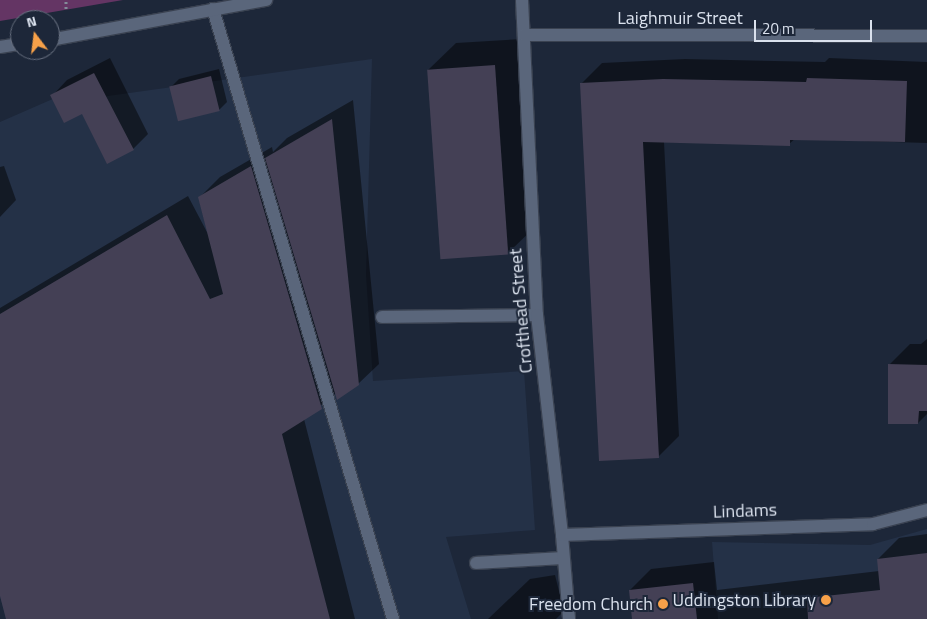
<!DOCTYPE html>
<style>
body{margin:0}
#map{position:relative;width:927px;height:619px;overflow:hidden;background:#1d2739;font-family:"Titillium Web",sans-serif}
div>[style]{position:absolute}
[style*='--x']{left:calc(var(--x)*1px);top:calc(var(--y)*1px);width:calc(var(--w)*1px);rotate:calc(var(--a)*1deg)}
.built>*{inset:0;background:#243147}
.green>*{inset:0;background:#643564}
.shadow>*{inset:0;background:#0007}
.building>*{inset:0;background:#444055;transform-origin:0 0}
.path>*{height:3px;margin-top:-1.5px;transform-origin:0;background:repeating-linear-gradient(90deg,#838c9a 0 2.5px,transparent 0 5px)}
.roads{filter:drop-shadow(1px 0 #3a4251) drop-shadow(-1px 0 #3a4251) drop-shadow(0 1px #3a4251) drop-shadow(0 -1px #3a4251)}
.service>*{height:12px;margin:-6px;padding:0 6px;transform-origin:6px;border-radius:6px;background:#5a667b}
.minor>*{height:12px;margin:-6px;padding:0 6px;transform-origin:6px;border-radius:6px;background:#5a667b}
.dots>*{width:14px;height:14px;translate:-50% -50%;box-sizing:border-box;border:2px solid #1d2739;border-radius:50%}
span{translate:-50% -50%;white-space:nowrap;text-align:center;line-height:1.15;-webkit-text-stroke:4px #1d2739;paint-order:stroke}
.street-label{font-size:18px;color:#dae1ed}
.poi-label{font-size:18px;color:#dae1ed}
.right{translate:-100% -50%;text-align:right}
.north{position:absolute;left:10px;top:10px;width:50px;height:50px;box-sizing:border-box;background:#1d2739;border:1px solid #697181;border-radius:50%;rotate:345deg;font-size:14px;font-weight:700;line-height:20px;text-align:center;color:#dae1ed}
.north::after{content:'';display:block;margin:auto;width:18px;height:22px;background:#f7a149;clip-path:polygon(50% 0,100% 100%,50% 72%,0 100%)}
.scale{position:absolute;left:754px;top:20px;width:118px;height:22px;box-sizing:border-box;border:2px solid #dae1ed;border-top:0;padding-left:6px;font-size:15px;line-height:18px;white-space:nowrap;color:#dae1ed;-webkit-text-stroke:4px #1d2739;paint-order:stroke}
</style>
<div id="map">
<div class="built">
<div style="clip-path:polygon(372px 59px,366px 275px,373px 381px,524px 371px,535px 530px,446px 537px,471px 619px,6px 619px,0 596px,0 122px,94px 81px,101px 97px)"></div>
<div style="clip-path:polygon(927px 529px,927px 619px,718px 619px,712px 542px,870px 545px)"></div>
</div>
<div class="green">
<div style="clip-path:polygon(0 0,123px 0,0 21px)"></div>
</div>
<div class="shadow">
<div style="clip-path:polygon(522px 39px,535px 227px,507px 254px,428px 70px,456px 43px)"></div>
<div style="clip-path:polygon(110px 58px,148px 134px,133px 149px,82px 112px,52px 96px,67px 80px)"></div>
<div style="clip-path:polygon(829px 58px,927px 62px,927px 143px,795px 139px,789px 144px,664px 142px,679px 436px,659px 456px,581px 84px,602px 63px,685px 59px,825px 62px)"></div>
<div style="clip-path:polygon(219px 69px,227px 102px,219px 110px,171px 87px,179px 79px)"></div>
<div style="clip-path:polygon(353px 100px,379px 364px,358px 384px,336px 393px,304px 419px,355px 619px,8px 619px,0 591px,0 308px,188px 196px,208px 234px,199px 198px,220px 177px,272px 147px,273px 152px,287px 138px)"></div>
<div style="clip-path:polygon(4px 166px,16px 200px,0 217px,0 167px)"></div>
<div style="clip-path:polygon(927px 339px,927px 414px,918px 423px,889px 365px,910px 344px,921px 344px)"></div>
<div style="clip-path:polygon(927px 534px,927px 619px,633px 619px,630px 590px,651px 569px,714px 562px,717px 590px,879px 571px,878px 559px,899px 538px)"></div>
<div style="clip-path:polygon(555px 575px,564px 611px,556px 619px,488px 619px,530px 579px)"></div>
</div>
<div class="building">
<div style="left:495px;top:65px;width:190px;height:68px;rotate:86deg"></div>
<div style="clip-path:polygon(94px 73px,134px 150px,107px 164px,82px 114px,64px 123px,50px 95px)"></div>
<div style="left:211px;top:76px;width:36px;height:43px;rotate:76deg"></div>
<div style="clip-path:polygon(807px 78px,907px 81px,905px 142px,790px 140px,790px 146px,643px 142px,659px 458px,599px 461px,580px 83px,663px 79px,806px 82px)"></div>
<div style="clip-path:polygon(332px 119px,359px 385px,337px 400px,265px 158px)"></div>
<div style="clip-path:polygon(251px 166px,322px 409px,282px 434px,330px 619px,6px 619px,0 596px,0 314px,167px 215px,210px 299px,223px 294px,198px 197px)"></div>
<div style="clip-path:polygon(888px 364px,927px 365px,927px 411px,919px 411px,918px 424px,888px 424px)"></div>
<div style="clip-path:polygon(927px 553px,927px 619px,808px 619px,807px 598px,880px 590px,877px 559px)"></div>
<div style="clip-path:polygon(693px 583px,697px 619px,632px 619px,629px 590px)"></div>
</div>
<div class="path">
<div style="--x:66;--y:9;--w:9;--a:-90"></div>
</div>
<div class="roads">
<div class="service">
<div style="--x:213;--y:9;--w:636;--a:73.56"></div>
<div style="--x:382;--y:317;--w:155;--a:-0.7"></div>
<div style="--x:476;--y:563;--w:86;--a:-3.3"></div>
</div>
<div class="minor">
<div style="--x:522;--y:0;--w:315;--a:87.3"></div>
<div style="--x:537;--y:315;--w:221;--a:83.5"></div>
<div style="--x:562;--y:535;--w:84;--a:85.2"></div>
<div style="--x:524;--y:35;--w:403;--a:0.1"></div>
<div style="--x:50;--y:40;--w:220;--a:-10.5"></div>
<div style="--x:0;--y:47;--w:20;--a:-9"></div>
<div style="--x:562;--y:535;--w:311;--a:-2"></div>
<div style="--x:873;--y:524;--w:56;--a:-14.5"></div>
</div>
</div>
<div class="dots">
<div style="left:826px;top:600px;background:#f7a149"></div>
<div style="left:663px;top:604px;background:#f7a149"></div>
</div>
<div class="street-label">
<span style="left:680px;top:18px">Laighmuir Street</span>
<span style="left:521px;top:311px;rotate:-95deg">Crofthead Street</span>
<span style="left:745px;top:511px;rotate:-2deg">Lindams</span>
</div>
<div class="poi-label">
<span class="right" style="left:816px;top:600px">Uddingston Library</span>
<span class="right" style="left:653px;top:604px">Freedom Church</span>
</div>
<div class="north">N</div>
<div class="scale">20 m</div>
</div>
